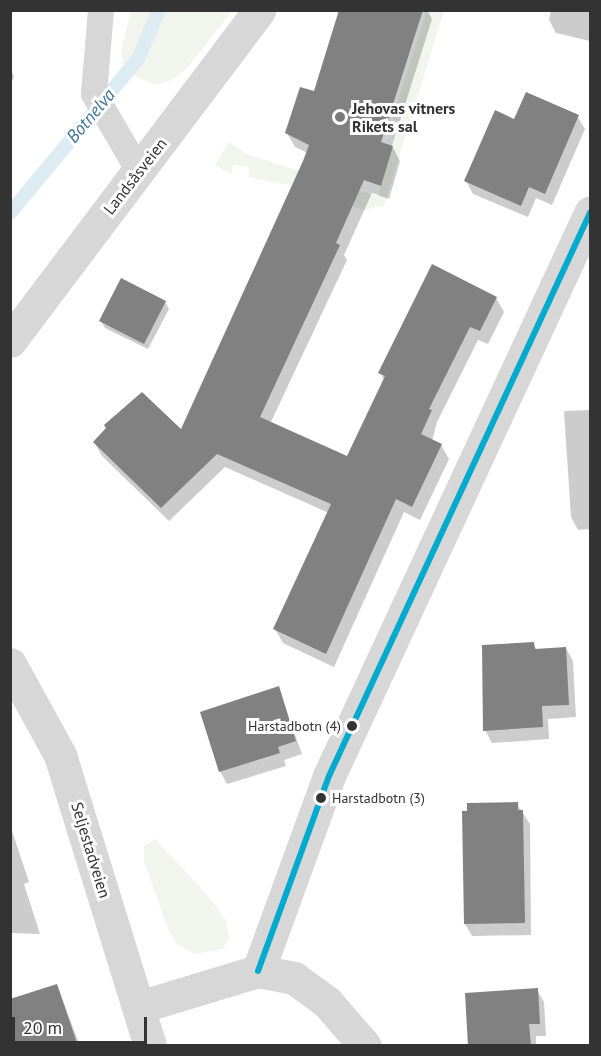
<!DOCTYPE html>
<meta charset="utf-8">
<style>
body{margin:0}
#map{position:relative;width:601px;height:1056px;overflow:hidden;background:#fff;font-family:"PT Sans",sans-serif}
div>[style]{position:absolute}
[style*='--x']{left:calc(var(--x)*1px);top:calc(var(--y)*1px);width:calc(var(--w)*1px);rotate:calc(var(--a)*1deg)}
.green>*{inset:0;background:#f1f5ed}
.shadow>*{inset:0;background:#0003}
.stream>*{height:14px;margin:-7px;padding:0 7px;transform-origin:7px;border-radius:7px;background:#ddebf3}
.building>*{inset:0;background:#818181}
.service>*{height:26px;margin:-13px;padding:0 13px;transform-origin:13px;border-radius:13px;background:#d7d7d7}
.minor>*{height:33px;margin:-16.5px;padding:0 16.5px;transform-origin:16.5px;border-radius:16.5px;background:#d7d7d7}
.tertiary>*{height:33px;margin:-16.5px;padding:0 16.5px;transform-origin:16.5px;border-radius:16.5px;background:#d7d7d7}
.bus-1>*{height:6px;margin:-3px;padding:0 3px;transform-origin:3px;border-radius:3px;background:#00a9ce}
.dots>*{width:16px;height:16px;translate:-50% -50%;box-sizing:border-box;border:3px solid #fff;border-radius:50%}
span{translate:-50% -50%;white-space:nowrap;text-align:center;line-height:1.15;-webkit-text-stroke:6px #fff;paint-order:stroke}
.bus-label{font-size:14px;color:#333}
.right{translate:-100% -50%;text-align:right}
.left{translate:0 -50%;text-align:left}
.poi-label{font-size:16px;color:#333;font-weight:700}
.street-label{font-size:16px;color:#333}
.water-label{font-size:18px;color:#3f7597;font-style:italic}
.frame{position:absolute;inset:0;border:12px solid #333;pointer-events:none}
.scale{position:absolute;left:12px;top:1017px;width:135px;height:27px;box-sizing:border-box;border:3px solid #333;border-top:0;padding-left:8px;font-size:18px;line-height:21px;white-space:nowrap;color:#333;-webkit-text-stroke:4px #fff;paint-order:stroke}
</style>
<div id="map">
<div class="green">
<div style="clip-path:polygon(131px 11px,131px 10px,232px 11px,188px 67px,172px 80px,155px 85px,123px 70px,121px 51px)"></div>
<div style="clip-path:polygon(427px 11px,444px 11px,384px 206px,363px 210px,304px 188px,248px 177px,250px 167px,234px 165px,231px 174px,215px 165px,229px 142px,247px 154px,378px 197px,400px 121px,392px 119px)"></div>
<div style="clip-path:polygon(155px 839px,210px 898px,226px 921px,229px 938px,223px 949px,196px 954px,177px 944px,169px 932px,144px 861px,144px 846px)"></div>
</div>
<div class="shadow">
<div style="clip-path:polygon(340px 10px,427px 10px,432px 19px,392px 146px,400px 161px,389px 199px,372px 193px,344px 255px,347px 260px,270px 424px,348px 458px,384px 380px,380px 372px,496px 298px,504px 312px,488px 344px,478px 340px,437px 422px,432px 441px,441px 445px,449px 459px,420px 520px,404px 512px,334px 667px,283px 643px,275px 629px,329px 513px,225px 467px,169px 521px,102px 456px,94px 442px,181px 431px,308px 153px,295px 147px,287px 133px,315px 93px)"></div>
<div style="clip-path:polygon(551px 10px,590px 10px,590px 41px,556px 33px,549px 20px)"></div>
<div style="clip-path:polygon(10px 70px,14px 76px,10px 88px)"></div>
<div style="clip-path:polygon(577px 116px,585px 129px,552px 205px,536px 198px,528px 217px,473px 194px,466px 181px,515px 120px)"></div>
<div style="clip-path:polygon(165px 302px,169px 309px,148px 349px,105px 328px,101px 321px)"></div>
<div style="clip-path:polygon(590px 410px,590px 529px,578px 530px,571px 517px,564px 411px)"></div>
<div style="clip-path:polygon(533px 644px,537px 650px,566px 648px,573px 661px,576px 717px,548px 719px,549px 739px,492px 743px,485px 730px)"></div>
<div style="clip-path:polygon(278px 688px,302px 754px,284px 760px,286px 766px,227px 784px,220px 771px)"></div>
<div style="clip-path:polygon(517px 804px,530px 824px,531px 935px,472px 936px,465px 924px,469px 812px)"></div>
<div style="clip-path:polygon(10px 825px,29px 882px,24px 884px,40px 934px,10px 933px)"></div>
<div style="clip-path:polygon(57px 985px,80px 1046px,15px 1046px)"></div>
<div style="clip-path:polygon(537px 990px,544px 1002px,546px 1036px,536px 1036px,536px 1046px,470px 1046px)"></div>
</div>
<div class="stream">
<div style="--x:10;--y:213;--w:200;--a:-50.3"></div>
<div style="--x:138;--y:59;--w:53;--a:-66.8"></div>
</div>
<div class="building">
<div style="clip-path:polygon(339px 10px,423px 10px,381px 142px,393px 146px,381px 186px,364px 180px,336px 243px,340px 245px,260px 417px,347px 456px,385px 376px,378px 373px,432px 264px,497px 297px,480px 331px,470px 327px,429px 409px,432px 410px,421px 434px,442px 444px,412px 507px,396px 499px,326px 654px,273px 629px,331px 504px,217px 454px,161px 508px,93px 442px,106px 428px,104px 425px,142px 392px,181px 429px,303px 161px,309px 145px,285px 133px,300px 87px,314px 91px)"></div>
<div style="clip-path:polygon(526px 92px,579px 115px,545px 194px,529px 187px,521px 206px,464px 181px,495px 110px,514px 119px)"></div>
<div style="clip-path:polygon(121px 278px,166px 301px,144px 344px,99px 321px)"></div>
<div style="clip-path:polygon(534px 642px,535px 649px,566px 647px,569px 705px,542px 706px,543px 727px,483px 731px,482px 645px)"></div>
<div style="clip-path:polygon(279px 686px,296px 741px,278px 747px,280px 753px,219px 772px,200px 712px)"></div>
<div style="clip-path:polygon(518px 802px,518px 810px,523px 810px,525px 923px,464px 924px,462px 811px,467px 811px,467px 803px)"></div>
<div style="clip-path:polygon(57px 984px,78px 1046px,10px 1046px,10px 999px)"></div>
<div style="clip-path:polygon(538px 988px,540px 1024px,529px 1024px,531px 1046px,468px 1046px,465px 993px)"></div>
</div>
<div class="service">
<div style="--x:101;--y:10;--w:84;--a:94.8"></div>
<div style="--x:94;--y:94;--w:89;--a:59.7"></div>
</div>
<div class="minor">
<div style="--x:258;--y:971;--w:208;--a:-70"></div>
<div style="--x:329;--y:776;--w:621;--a:-65.13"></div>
</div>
<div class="tertiary">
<div style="--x:10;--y:341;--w:414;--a:-53"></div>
<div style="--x:10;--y:664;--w:104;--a:61.2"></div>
<div style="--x:60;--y:755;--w:305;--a:72.8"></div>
<div style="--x:139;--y:1007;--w:124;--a:-16.8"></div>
<div style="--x:258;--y:971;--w:37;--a:11"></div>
<div style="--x:294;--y:978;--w:41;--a:36"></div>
<div style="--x:327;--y:1002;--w:58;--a:49.2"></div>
</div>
<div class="bus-1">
<div style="--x:258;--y:971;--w:208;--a:-70"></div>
<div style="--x:329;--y:776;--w:621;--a:-65.13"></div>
</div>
<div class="dots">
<div style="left:340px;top:117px;background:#7a7a7a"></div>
<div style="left:352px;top:726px;background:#333"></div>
<div style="left:321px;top:798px;background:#333"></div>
</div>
<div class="bus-label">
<span class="right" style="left:341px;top:726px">Harstadbotn (4)</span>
<span class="left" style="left:332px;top:798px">Harstadbotn (3)</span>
</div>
<div class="poi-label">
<span class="left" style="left:352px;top:117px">Jehovas vitners<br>Rikets sal</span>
</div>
<div class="street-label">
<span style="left:135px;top:176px;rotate:-52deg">Landsåsveien</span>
<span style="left:91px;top:850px;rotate:73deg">Seljestadveien</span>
</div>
<div class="water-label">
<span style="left:91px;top:116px;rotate:-50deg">Botnelva</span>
</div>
<div class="frame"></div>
<div class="scale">20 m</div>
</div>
